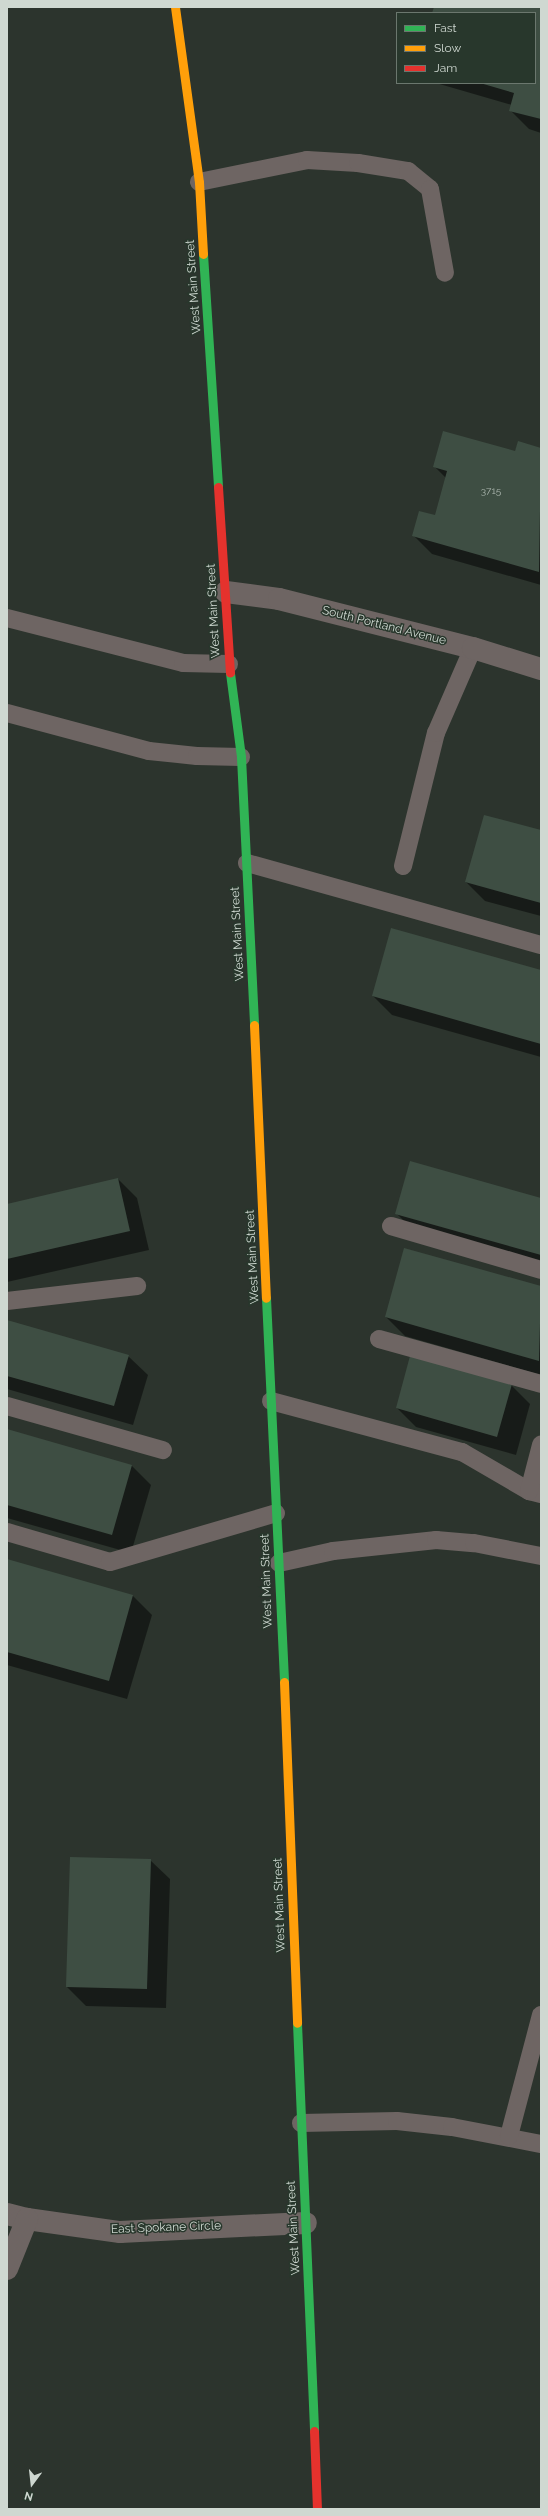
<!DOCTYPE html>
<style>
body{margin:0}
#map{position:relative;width:548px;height:2516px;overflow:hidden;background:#2c342d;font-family:Raleway,sans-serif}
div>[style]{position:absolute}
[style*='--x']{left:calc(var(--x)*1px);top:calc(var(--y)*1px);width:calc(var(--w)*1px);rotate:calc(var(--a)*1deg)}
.shadow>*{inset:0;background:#0007}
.building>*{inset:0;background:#3e4e43}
.lane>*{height:18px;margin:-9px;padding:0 9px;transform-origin:9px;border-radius:9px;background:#6e6563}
.street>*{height:22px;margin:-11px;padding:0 11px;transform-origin:11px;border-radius:11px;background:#6e6563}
.fast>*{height:9px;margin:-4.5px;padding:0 4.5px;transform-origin:4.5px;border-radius:4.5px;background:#30b455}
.slow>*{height:9px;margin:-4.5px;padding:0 4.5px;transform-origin:4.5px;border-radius:4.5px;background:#ff9f0a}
.jam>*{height:9px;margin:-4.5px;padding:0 4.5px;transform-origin:4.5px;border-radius:4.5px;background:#e5322d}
span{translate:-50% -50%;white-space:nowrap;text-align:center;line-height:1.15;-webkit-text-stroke:3px #28372c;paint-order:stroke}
.number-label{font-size:10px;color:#abb6ae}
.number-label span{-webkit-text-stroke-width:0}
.street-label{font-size:12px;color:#cfd8d1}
.frame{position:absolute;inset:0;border:8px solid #cfd8d1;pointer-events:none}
.legend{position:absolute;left:396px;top:12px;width:140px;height:72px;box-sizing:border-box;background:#28372c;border:1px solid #6b776e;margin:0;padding:5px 7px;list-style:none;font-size:12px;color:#cfd8d1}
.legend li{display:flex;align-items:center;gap:8px;height:20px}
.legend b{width:20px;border:1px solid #6b776e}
.north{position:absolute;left:12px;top:2464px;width:40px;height:40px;-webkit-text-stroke:3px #28372c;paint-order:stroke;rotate:195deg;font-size:11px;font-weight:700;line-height:16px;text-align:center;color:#cfd8d1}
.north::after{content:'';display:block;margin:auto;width:14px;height:18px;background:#cfd8d1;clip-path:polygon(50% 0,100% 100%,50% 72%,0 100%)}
</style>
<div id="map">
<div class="shadow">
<div style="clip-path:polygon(435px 7px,541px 7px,541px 133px,529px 129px,510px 110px,512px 105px,436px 83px,535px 83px,535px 13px,433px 13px)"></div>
<div style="clip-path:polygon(518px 443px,541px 449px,541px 585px,432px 554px,413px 535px,436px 517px,446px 478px,434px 466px,515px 452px)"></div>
<div style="clip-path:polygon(541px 831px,541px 916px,485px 901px,466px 882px)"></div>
<div style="clip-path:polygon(541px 971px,541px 1057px,392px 1015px,373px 996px)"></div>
<div style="clip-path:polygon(118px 1179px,137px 1198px,149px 1250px,7px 1282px,7px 1205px)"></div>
<div style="clip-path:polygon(541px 1199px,541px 1268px,416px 1233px,397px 1214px)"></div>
<div style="clip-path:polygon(405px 1249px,541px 1287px,541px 1375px,405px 1336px,386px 1317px)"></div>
<div style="clip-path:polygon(7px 1321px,128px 1356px,148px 1375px,133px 1425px,7px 1389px)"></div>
<div style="clip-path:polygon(511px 1385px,530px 1404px,516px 1455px,416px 1427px,397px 1408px)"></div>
<div style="clip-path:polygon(7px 1430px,132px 1466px,151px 1485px,131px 1553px,7px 1518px)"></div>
<div style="clip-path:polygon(7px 1560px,133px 1596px,152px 1615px,127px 1699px,7px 1665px)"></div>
<div style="clip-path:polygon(150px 1860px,170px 1879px,166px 2008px,86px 2006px,67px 1987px)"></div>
</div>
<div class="building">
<div style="clip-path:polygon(434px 7px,541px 7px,541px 119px,509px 111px,514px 93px,480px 83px,535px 83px,535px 13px,432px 13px)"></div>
<div style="clip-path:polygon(443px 431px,515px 451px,518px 441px,541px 448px,539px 572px,412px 536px,419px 511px,435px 515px,447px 471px,433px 467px)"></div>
<div style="clip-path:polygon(484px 815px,541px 830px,541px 903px,465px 882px)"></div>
<div style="clip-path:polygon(391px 928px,541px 970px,541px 1044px,372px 996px)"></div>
<div style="clip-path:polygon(410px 1161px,541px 1198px,541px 1255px,395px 1214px)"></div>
<div style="clip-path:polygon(118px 1178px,130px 1231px,7px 1259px,7px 1204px)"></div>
<div style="clip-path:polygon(404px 1248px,541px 1286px,539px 1361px,385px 1317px)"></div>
<div style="clip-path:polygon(7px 1320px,129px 1355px,114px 1406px,7px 1376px)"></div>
<div style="clip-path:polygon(410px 1356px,512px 1384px,497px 1437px,396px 1408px)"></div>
<div style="clip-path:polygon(7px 1429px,132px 1465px,112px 1535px,7px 1505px)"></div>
<div style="clip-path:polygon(7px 1559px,133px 1595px,109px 1681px,7px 1652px)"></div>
<div style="clip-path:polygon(70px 1857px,151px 1859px,147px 1989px,66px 1987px)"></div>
</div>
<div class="lane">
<div style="--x:199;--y:182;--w:110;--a:-11.5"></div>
<div style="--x:307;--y:160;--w:51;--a:3.4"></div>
<div style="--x:358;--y:163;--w:51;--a:9.1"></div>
<div style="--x:408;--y:171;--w:28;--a:39"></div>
<div style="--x:430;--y:189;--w:85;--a:79.9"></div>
<div style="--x:7;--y:618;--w:182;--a:14.3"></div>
<div style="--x:183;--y:663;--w:46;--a:1.2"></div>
<div style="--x:7;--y:713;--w:147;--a:15"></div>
<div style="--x:149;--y:751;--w:48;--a:5.9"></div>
<div style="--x:197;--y:756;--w:44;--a:1.3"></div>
<div style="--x:247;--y:863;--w:305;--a:15.6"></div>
<div style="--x:403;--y:866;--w:137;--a:-76.1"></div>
<div style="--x:436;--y:733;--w:93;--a:-66.5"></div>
<div style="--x:391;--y:1226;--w:156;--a:16.3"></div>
<div style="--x:7;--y:1301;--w:131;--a:-6.6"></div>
<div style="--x:379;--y:1339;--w:168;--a:15.5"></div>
<div style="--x:271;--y:1401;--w:198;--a:15"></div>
<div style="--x:462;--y:1452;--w:78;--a:30.2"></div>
<div style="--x:529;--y:1491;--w:12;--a:14"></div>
<div style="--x:7;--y:1406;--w:162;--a:15.8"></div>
<div style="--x:529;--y:1491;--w:48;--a:-75.4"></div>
<div style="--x:7;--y:1532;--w:107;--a:16.2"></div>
<div style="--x:110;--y:1562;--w:173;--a:-16.4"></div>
<div style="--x:279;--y:1563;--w:55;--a:-12.5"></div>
<div style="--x:333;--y:1551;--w:104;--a:-6.1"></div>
<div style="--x:436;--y:1540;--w:38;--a:5"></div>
<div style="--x:474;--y:1543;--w:68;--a:11"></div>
<div style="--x:301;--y:2123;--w:96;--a:-1.2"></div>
<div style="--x:397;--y:2121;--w:55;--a:6.2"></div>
<div style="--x:452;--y:2127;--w:91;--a:10.8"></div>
<div style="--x:509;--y:2136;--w:125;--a:-75.2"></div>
</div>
<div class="street">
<div style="--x:226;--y:592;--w:53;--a:7.5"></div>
<div style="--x:279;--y:599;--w:200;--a:14.2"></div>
<div style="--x:473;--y:648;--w:71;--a:17.2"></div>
<div style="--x:7;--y:2214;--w:21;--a:14"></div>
<div style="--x:27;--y:2219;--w:94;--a:8"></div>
<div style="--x:120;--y:2232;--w:186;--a:-2.8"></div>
<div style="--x:7;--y:2269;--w:54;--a:-68.2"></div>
</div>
<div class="fast">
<div style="--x:203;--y:254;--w:233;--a:86.3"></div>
<div style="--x:230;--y:673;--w:85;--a:82.5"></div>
<div style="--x:241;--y:757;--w:268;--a:87.2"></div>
<div style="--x:266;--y:1298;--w:384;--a:87.3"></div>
<div style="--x:297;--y:2023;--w:408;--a:87.6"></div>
</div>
<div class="slow">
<div style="--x:175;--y:7;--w:177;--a:82.2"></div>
<div style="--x:199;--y:182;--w:72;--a:86.8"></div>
<div style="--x:254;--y:1025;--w:273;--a:87.5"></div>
<div style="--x:284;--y:1682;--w:341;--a:87.8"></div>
</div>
<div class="jam">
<div style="--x:218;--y:487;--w:186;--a:86.3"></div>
<div style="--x:314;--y:2431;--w:78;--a:87.8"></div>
</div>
<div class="number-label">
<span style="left:491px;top:491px">3715</span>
</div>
<div class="street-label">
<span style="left:194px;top:287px;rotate:-94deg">West Main Street</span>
<span style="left:214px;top:611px;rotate:-93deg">West Main Street</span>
<span style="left:384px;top:626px;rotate:14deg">South Portland Avenue</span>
<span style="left:238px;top:934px;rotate:-93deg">West Main Street</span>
<span style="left:253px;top:1257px;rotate:-93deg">West Main Street</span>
<span style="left:267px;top:1581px;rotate:-92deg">West Main Street</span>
<span style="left:280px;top:1905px;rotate:-92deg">West Main Street</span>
<span style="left:166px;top:2228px;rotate:-2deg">East Spokane Circle</span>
<span style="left:294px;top:2228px;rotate:-93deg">West Main Street</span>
</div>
<div class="frame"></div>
<ul class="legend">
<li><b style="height:5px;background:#30b455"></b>Fast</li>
<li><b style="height:5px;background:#ff9f0a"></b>Slow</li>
<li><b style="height:5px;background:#e5322d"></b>Jam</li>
</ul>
<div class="north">N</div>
</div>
